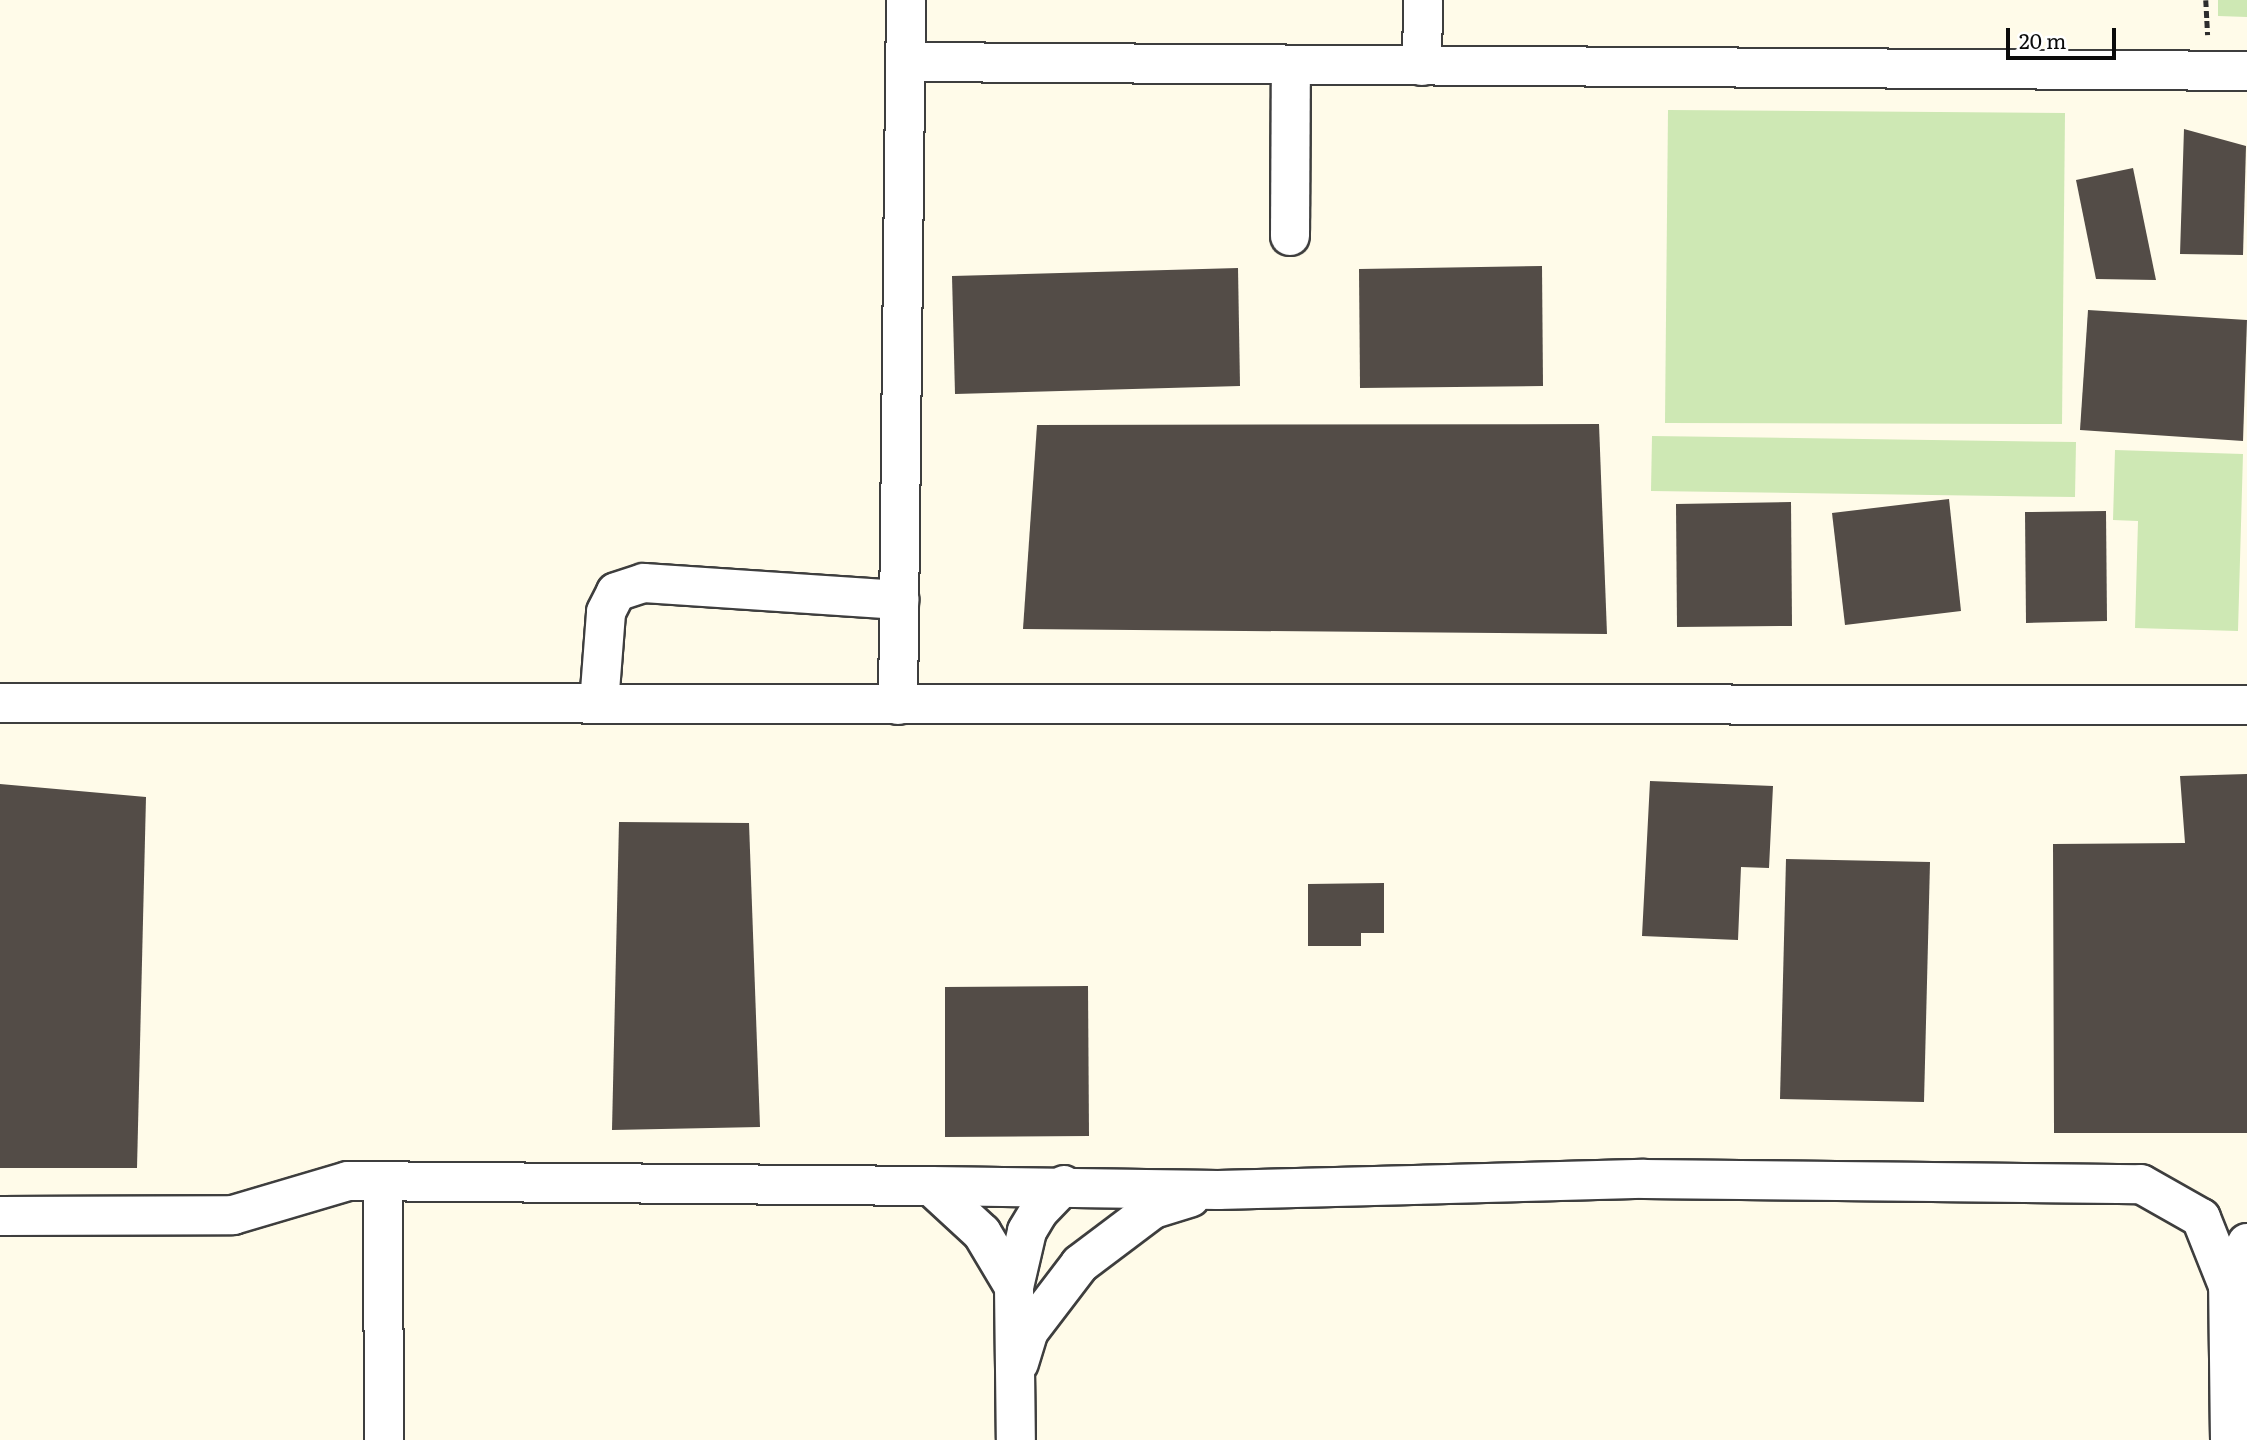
<!DOCTYPE html>
<style>
body{margin:0}
#map{position:relative;width:2247px;height:1440px;overflow:hidden;background:#fffbe9;font-family:Literata,serif}
div>[style]{position:absolute}
[style*='--x']{left:calc(var(--x)*1px);top:calc(var(--y)*1px);width:calc(var(--w)*1px);rotate:calc(var(--a)*1deg)}
.green>*{inset:0;background:#cee8b4}
.building>*{inset:0;background:#534c47}
.path>*{height:4.5px;margin-top:-2.25px;transform-origin:0;background:repeating-linear-gradient(90deg,#2d2d2d 0 7px,transparent 0 10.5px)}
.roads{filter:drop-shadow(2px 0 #3e3e3e) drop-shadow(-2px 0 #3e3e3e) drop-shadow(0 2px #3e3e3e) drop-shadow(0 -2px #3e3e3e)}
.minor>*{height:38px;margin:-19px;padding:0 19px;transform-origin:19px;border-radius:19px;background:#fff}
span{translate:-50% -50%;white-space:nowrap;text-align:center;line-height:1.15;-webkit-text-stroke:7px #fff;paint-order:stroke}
.scale{position:absolute;left:2006px;top:28px;width:110px;height:32px;box-sizing:border-box;border:4px solid #0b0b0b;border-top:0;padding-left:9px;font-size:21px;line-height:24px;white-space:nowrap;color:#0b0b0b;-webkit-text-stroke:5px #fff;paint-order:stroke}
</style>
<div id="map">
<div class="green">
<div style="clip-path:polygon(2218px 0,2247px 0,2247px 17px,2218px 16px)"></div>
<div style="clip-path:polygon(1668px 110px,2065px 113px,2062px 424px,1665px 423px)"></div>
<div style="clip-path:polygon(1652px 436px,2076px 442px,2075px 497px,1651px 491px)"></div>
<div style="clip-path:polygon(2115px 450px,2243px 454px,2238px 631px,2135px 628px,2138px 521px,2113px 520px)"></div>
</div>
<div class="building">
<div style="clip-path:polygon(2184px 129px,2246px 146px,2243px 255px,2180px 254px)"></div>
<div style="clip-path:polygon(2133px 168px,2156px 280px,2096px 279px,2076px 180px)"></div>
<div style="clip-path:polygon(1542px 266px,1543px 386px,1360px 388px,1359px 269px)"></div>
<div style="clip-path:polygon(1238px 268px,1240px 386px,955px 394px,952px 276px)"></div>
<div style="clip-path:polygon(2088px 310px,2247px 320px,2243px 441px,2080px 430px)"></div>
<div style="clip-path:polygon(1599px 424px,1607px 634px,1023px 629px,1037px 425px)"></div>
<div style="clip-path:polygon(1949px 499px,1961px 611px,1845px 625px,1832px 513px)"></div>
<div style="clip-path:polygon(1791px 502px,1792px 626px,1677px 627px,1676px 504px)"></div>
<div style="clip-path:polygon(2106px 511px,2107px 621px,2026px 623px,2025px 512px)"></div>
<div style="clip-path:polygon(2247px 774px,2247px 1133px,2054px 1133px,2053px 844px,2185px 843px,2180px 776px)"></div>
<div style="clip-path:polygon(1650px 781px,1773px 786px,1769px 868px,1741px 867px,1738px 940px,1642px 936px)"></div>
<div style="clip-path:polygon(0 784px,146px 797px,137px 1168px,0 1168px)"></div>
<div style="clip-path:polygon(619px 822px,749px 823px,760px 1127px,612px 1130px)"></div>
<div style="clip-path:polygon(1786px 859px,1930px 862px,1924px 1102px,1780px 1099px)"></div>
<div style="clip-path:polygon(1384px 883px,1384px 933px,1361px 933px,1361px 946px,1308px 946px,1308px 884px)"></div>
<div style="clip-path:polygon(1088px 986px,1089px 1136px,945px 1137px,945px 987px)"></div>
</div>
<div class="path">
<div style="--x:2206;--y:0;--w:35;--a:87"></div>
</div>
<div class="roads">
<div class="minor">
<div style="--x:906;--y:62;--w:1341;--a:0.38"></div>
<div style="--x:1422;--y:66;--w:66;--a:-89.1"></div>
<div style="--x:1290;--y:236;--w:171;--a:-89.7"></div>
<div style="--x:0;--y:703;--w:2247;--a:0.05"></div>
<div style="--x:599;--y:704;--w:92;--a:-85.6"></div>
<div style="--x:606;--y:612;--w:22;--a:-63"></div>
<div style="--x:616;--y:592;--w:29;--a:-18"></div>
<div style="--x:644;--y:583;--w:256;--a:3.8"></div>
<div style="--x:898;--y:705;--w:705;--a:-89.35"></div>
<div style="--x:383;--y:1183;--w:257;--a:89.8"></div>
<div style="--x:931;--y:1186;--w:287;--a:0.8"></div>
<div style="--x:1218;--y:1190;--w:426;--a:-1.5"></div>
<div style="--x:1644;--y:1179;--w:497;--a:0.6"></div>
<div style="--x:2141;--y:1184;--w:69;--a:29.5"></div>
<div style="--x:2201;--y:1218;--w:73;--a:68.3"></div>
<div style="--x:0;--y:1216;--w:233;--a:-0.2"></div>
<div style="--x:233;--y:1215;--w:120;--a:-16.5"></div>
<div style="--x:348;--y:1181;--w:583;--a:0.49"></div>
<div style="--x:931;--y:1186;--w:69;--a:42.7"></div>
<div style="--x:982;--y:1233;--w:63;--a:59.3"></div>
<div style="--x:1014;--y:1287;--w:153;--a:89.3"></div>
<div style="--x:1014;--y:1287;--w:57;--a:-76.9"></div>
<div style="--x:1027;--y:1231;--w:23;--a:-59"></div>
<div style="--x:1039;--y:1211;--w:36;--a:-46"></div>
<div style="--x:1019;--y:1363;--w:34;--a:-73"></div>
<div style="--x:1029;--y:1331;--w:84;--a:-52.7"></div>
<div style="--x:1080;--y:1264;--w:91;--a:-37"></div>
<div style="--x:1153;--y:1209;--w:39;--a:-17"></div>
<div style="--x:2230;--y:1440;--w:154;--a:-90.7"></div>
<div style="--x:2228;--y:1286;--w:47;--a:-66.2"></div>
</div>
</div>
<div class="scale">20 m</div>
</div>
